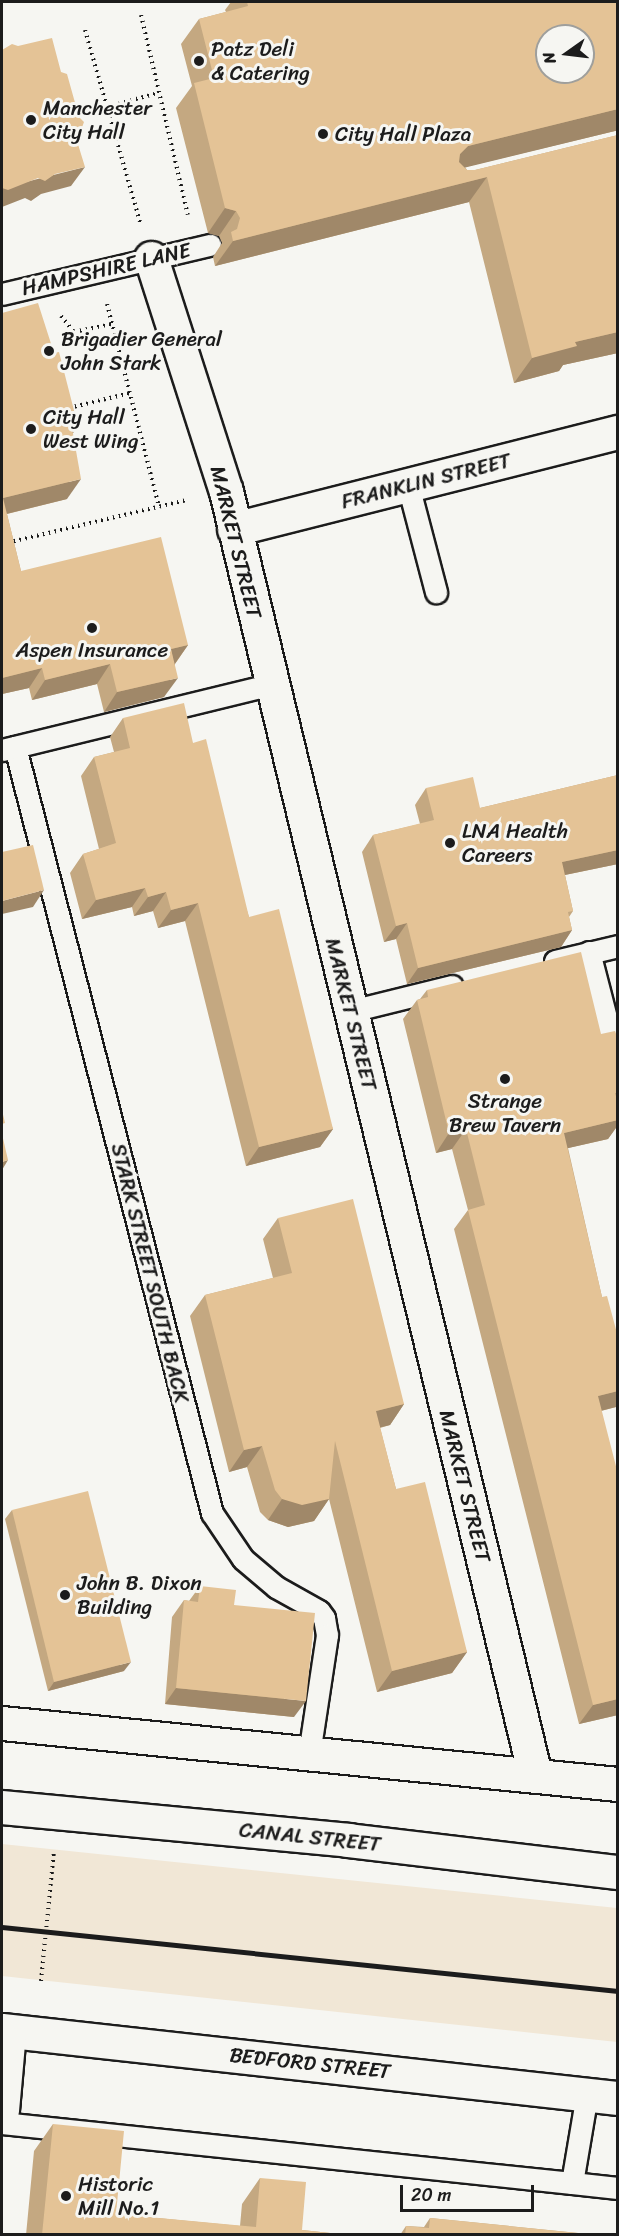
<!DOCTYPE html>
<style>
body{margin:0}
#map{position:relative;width:619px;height:2236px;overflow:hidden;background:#f6f6f2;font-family:Sriracha,sans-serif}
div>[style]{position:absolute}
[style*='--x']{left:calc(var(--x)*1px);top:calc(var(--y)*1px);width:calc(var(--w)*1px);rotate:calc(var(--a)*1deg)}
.built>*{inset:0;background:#f1e7d6}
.path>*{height:4px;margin-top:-2px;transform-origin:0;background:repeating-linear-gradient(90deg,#1c1c1c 0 1.5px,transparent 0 6px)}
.roads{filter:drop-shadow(2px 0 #1c1c1c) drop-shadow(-2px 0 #1c1c1c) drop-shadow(0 2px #1c1c1c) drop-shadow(0 -2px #1c1c1c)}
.lane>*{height:21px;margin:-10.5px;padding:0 10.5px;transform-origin:10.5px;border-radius:10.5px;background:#f6f6f2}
.street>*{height:33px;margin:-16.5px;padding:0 16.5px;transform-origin:16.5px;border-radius:16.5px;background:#f6f6f2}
.secondary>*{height:33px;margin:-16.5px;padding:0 16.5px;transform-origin:16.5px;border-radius:16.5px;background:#f6f6f2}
.rail>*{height:4.5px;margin:-2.25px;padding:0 2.25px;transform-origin:2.25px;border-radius:2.25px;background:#1c1c1c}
.wall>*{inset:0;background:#c4a881}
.shaded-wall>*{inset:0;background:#a08869}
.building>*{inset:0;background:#e4c396}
.dots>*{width:16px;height:16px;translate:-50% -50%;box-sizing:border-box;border:3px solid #f6f6f2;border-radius:50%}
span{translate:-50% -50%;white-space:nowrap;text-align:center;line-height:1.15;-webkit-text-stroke:6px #f6f6f2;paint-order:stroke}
.poi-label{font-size:21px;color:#1c1c1c}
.left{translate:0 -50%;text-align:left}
.street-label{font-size:21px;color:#1c1c1c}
.frame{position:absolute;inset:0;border:3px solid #1c1c1c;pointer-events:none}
.north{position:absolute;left:535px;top:24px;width:60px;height:60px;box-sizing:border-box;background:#f6f6f2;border:2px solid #9f9f9c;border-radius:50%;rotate:256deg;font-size:16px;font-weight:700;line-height:24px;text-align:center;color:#1c1c1c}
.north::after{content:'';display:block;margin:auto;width:21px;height:27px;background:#1c1c1c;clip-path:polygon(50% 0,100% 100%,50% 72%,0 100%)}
.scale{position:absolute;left:400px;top:2185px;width:134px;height:27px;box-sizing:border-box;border:3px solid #1c1c1c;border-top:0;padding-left:8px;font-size:18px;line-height:21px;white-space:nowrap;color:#1c1c1c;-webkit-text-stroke:4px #f6f6f2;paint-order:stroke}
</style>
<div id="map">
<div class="built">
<div style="clip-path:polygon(2px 1844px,617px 1908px,617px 2042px,2px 1976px)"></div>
</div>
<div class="path">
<div style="--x:141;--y:15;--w:205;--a:76.8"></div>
<div style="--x:85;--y:30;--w:200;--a:74"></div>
<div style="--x:107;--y:107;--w:53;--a:-15.4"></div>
<div style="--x:107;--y:304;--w:210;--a:75.6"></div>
<div style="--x:61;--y:316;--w:21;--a:51"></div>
<div style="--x:74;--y:332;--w:39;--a:-12"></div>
<div style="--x:69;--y:408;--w:63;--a:-13.8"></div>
<div style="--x:2;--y:544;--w:190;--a:-13.4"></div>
<div style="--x:41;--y:1981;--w:131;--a:-84.3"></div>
</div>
<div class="roads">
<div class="lane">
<div style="--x:2;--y:294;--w:214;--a:-13.3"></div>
<div style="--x:408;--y:485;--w:111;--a:75.3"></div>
<div style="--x:15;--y:747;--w:791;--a:75.58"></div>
<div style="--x:212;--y:1513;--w:55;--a:56"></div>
<div style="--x:243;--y:1559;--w:43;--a:40.3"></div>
<div style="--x:276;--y:1587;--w:49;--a:29.2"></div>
<div style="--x:319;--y:1611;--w:9;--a:54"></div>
<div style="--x:324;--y:1618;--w:17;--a:80"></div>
<div style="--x:327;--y:1635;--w:120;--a:98.6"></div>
<div style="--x:2;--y:750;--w:278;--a:-13.7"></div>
<div style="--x:589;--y:952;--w:116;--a:75.5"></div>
<div style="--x:555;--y:961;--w:65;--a:-13.4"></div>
<div style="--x:351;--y:1011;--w:104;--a:-13.9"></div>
<div style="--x:587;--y:2094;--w:90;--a:99.6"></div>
<div style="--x:572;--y:2183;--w:46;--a:6.2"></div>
<div style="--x:2;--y:2123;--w:573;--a:6.01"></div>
</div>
<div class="street">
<div style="--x:151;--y:258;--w:245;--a:72.2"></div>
<div style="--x:226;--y:491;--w:1321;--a:76.47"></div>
<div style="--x:234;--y:529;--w:396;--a:-14.2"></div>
<div style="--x:2;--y:2030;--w:620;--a:6.3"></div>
<div style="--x:2;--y:2110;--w:79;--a:-84.9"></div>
</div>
<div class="secondary">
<div style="--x:2;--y:1723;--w:619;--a:5.66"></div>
<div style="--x:2;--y:1807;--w:348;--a:5.4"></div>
<div style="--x:348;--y:1840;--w:272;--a:6.8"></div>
</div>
</div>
<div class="rail">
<div style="--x:2;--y:1927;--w:619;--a:5.93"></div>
</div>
<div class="wall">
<div style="clip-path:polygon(231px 2px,618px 2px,615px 131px,465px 167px,467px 170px,475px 170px,618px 135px,618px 353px,563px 365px,559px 371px,514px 383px,469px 202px,215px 266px,213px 257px,222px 243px,219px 236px,208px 233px,176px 108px,192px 86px,181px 44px,199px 19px,226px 12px,225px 10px)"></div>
<div style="clip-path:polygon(2px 313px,73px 433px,67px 499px,7px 514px,21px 571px,188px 645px,175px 664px,164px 697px,104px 712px,97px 684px,32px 700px,29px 688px,2px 694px)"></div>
<div style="clip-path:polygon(123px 718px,193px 743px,249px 917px,333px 1129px,320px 1147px,246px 1166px,185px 921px,158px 928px,153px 911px,134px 916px,132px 907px,82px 919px,70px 873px,83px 854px,99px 849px,81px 776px,94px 757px,114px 752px,110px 737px)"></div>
<div style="clip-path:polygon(618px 775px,618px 864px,565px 875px,573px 911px,569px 917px,572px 930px,561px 947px,407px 984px,396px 939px,384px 942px,362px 852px,373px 835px,420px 824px,415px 805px,426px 788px,480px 808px)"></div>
<div style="clip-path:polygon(427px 990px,618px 1039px,618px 1125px,608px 1139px,568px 1148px,602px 1297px,618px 1337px,618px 1406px,616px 1407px,601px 1411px,618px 1715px,579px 1724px,454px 1229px,468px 1210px,452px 1149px,436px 1153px,403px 1019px,417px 1000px,420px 999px)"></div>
<div style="clip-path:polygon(278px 1218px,404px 1404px,390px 1425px,380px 1428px,396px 1489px,467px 1652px,452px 1673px,377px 1692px,329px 1499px,314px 1521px,288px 1527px,268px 1520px,260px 1512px,247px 1467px,229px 1472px,190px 1316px,205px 1295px,273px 1278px,263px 1239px)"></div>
<div style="clip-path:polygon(12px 1510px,124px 1671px,48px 1691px,5px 1519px)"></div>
<div style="clip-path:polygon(200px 1586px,234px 1605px,294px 1717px,165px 1704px,172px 1617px,184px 1600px,189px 1601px)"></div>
<div style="clip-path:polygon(53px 2124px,116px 2214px,240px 2226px,242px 2204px,260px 2178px,302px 2230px,349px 2235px,26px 2235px,34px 2151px)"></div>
<div style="clip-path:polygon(430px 2218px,598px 2235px,400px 2235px,406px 2226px,424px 2227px)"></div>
</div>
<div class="shaded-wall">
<div style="clip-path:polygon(618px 109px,618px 131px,615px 131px,451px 171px,460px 154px,468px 146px)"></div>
<div style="clip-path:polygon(85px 167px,71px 186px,41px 194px,31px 201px,25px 198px,2px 207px,2px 188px)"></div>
<div style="clip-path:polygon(487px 177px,469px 202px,215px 266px,233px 241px)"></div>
<div style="clip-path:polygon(225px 208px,236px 211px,219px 236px,208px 233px)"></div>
<div style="clip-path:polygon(618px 332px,618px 353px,563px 365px,559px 371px,514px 383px,532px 358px,575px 342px)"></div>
<div style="clip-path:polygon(78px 426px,64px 446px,72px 428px)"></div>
<div style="clip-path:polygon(81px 479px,67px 499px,2px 515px,3px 498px)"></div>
<div style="clip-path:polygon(188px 645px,174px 665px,171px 649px)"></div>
<div style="clip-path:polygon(110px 664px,97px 684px,32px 700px,45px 680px)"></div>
<div style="clip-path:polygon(42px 668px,29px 688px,2px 694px,2px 678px)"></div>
<div style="clip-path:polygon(178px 678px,164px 697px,104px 712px,117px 692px)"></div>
<div style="clip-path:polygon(618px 850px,618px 864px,550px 878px,562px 862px)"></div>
<div style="clip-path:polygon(145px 888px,132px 907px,82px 919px,96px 900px)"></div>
<div style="clip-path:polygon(44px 890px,33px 907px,2px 914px,2px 901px)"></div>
<div style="clip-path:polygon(166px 892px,153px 911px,134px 916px,148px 897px)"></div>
<div style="clip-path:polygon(198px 903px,185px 921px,158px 928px,171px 910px)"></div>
<div style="clip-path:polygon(407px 923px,396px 939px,384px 942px,396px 926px)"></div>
<div style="clip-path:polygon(572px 930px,561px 947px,407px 984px,418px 968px)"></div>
<div style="clip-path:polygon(618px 1120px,618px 1125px,608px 1139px,551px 1152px,564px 1133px)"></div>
<div style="clip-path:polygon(333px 1129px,320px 1147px,246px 1166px,259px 1147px)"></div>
<div style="clip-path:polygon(466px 1129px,452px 1149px,436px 1153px,449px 1133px)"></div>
<div style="clip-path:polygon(8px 1160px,2px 1170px,2px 1162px)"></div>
<div style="clip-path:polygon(618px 1391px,618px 1406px,616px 1407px,584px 1415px,598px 1396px)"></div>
<div style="clip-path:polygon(404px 1404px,390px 1425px,361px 1432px,376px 1411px)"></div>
<div style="clip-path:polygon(262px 1446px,247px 1467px,229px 1472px,244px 1450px)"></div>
<div style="clip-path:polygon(282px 1499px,329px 1499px,314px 1521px,288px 1527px,268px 1520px)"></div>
<div style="clip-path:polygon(467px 1652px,452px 1673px,377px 1692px,392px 1671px)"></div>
<div style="clip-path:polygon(131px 1662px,124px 1671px,48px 1691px,54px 1682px)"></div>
<div style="clip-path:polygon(176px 1688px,306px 1701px,294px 1717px,165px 1704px)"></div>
<div style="clip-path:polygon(618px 1699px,618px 1715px,579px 1724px,593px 1705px)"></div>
</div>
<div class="building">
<div style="clip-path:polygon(evenodd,247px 2px,618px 2px,618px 109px,468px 146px,460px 154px,459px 162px,467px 170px,475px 170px,618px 135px,618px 332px,575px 342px,577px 346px,532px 358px,487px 177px,233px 241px,231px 232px,237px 229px,240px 218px,236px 211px,225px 208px,194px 83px,214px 78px,199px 19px,248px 6px,247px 2px,547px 36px,583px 36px,583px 72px,547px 72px,547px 36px)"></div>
<div style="clip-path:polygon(52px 38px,61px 72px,67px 74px,79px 117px,84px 122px,77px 141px,85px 167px,55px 174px,45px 181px,38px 178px,8px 190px,2px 188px,2px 50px,12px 44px,18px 46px)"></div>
<div style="clip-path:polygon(38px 303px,54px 353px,59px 352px,78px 426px,72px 428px,81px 479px,3px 498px,21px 571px,161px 537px,188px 645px,171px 649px,178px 678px,117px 692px,110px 664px,45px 680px,42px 668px,2px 678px,2px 313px)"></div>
<div style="clip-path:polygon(184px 703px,193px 743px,206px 739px,249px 917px,279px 909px,333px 1129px,259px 1147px,198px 903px,171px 910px,166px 892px,148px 897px,145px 888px,96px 900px,83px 854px,116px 843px,94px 757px,130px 748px,123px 718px)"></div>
<div style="clip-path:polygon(618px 775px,618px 850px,562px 862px,573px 911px,568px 912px,572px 930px,418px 968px,407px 923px,396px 926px,373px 835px,434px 820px,426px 788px,473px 777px,480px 808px)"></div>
<div style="clip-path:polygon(33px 845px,44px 890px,2px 901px,2px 852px)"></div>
<div style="clip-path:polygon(581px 952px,601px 1034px,615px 1031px,618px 1039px,618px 1093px,615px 1093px,618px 1103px,618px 1120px,564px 1133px,602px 1297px,607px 1296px,618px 1337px,618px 1391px,598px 1396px,618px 1474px,618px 1699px,593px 1705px,468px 1210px,485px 1205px,466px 1129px,449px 1133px,417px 1000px,428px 997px,427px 990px)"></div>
<div style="clip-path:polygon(2px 1110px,5px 1123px,2px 1124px)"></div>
<div style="clip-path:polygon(2px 1134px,8px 1160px,2px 1162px)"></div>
<div style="clip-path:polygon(353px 1199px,404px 1404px,376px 1411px,396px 1489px,425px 1482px,467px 1652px,392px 1671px,335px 1441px,329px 1499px,302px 1505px,282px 1499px,275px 1490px,262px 1446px,244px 1450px,205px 1295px,292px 1273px,278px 1218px)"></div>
<div style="clip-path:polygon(88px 1491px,131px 1662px,54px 1682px,12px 1510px)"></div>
<div style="clip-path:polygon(200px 1586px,236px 1590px,234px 1605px,315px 1613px,306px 1701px,176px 1688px,184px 1600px,198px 1602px)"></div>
<div style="clip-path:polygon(53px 2124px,124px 2131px,116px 2214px,256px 2227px,260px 2178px,306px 2182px,302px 2230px,349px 2235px,42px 2235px)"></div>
<div style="clip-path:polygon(430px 2218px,598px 2235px,405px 2235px,406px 2226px,429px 2228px)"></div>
</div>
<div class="dots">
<div style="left:199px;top:61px;background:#1c1c1c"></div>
<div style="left:31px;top:120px;background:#1c1c1c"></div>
<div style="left:323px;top:134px;background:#1c1c1c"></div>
<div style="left:49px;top:351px;background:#1c1c1c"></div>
<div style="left:31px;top:429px;background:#1c1c1c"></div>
<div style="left:92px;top:628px;background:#1c1c1c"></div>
<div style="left:450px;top:843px;background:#1c1c1c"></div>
<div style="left:505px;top:1079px;background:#1c1c1c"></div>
<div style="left:65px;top:1595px;background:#1c1c1c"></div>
<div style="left:66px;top:2196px;background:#1c1c1c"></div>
</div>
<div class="poi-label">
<span class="left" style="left:211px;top:61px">Patz Deli<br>&amp; Catering</span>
<span class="left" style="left:43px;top:120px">Manchester<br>City Hall</span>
<span class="left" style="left:335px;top:134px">City Hall Plaza</span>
<span class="left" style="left:61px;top:351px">Brigadier General<br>John Stark</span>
<span class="left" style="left:43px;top:429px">City Hall<br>West Wing</span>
<span style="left:92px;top:650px">Aspen Insurance</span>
<span class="left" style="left:462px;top:843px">LNA Health<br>Careers</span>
<span style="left:505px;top:1113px">Strange<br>Brew Tavern</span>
<span class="left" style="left:77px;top:1595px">John B. Dixon<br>Building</span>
<span class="left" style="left:78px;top:2196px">Historic<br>Mill No.1</span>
</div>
<div class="street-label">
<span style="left:106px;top:269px;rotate:-13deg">HAMPSHIRE LANE</span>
<span style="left:426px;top:481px;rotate:-14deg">FRANKLIN STREET</span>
<span style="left:236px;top:542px;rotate:76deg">MARKET STREET</span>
<span style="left:351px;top:1014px;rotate:76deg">MARKET STREET</span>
<span style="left:150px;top:1273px;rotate:76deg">STARK STREET SOUTH BACK</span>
<span style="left:465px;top:1486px;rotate:76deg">MARKET STREET</span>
<span style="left:310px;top:1837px;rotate:6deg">CANAL STREET</span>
<span style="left:310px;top:2063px;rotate:6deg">BEDFORD STREET</span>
</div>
<div class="frame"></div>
<div class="north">N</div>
<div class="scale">20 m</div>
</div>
